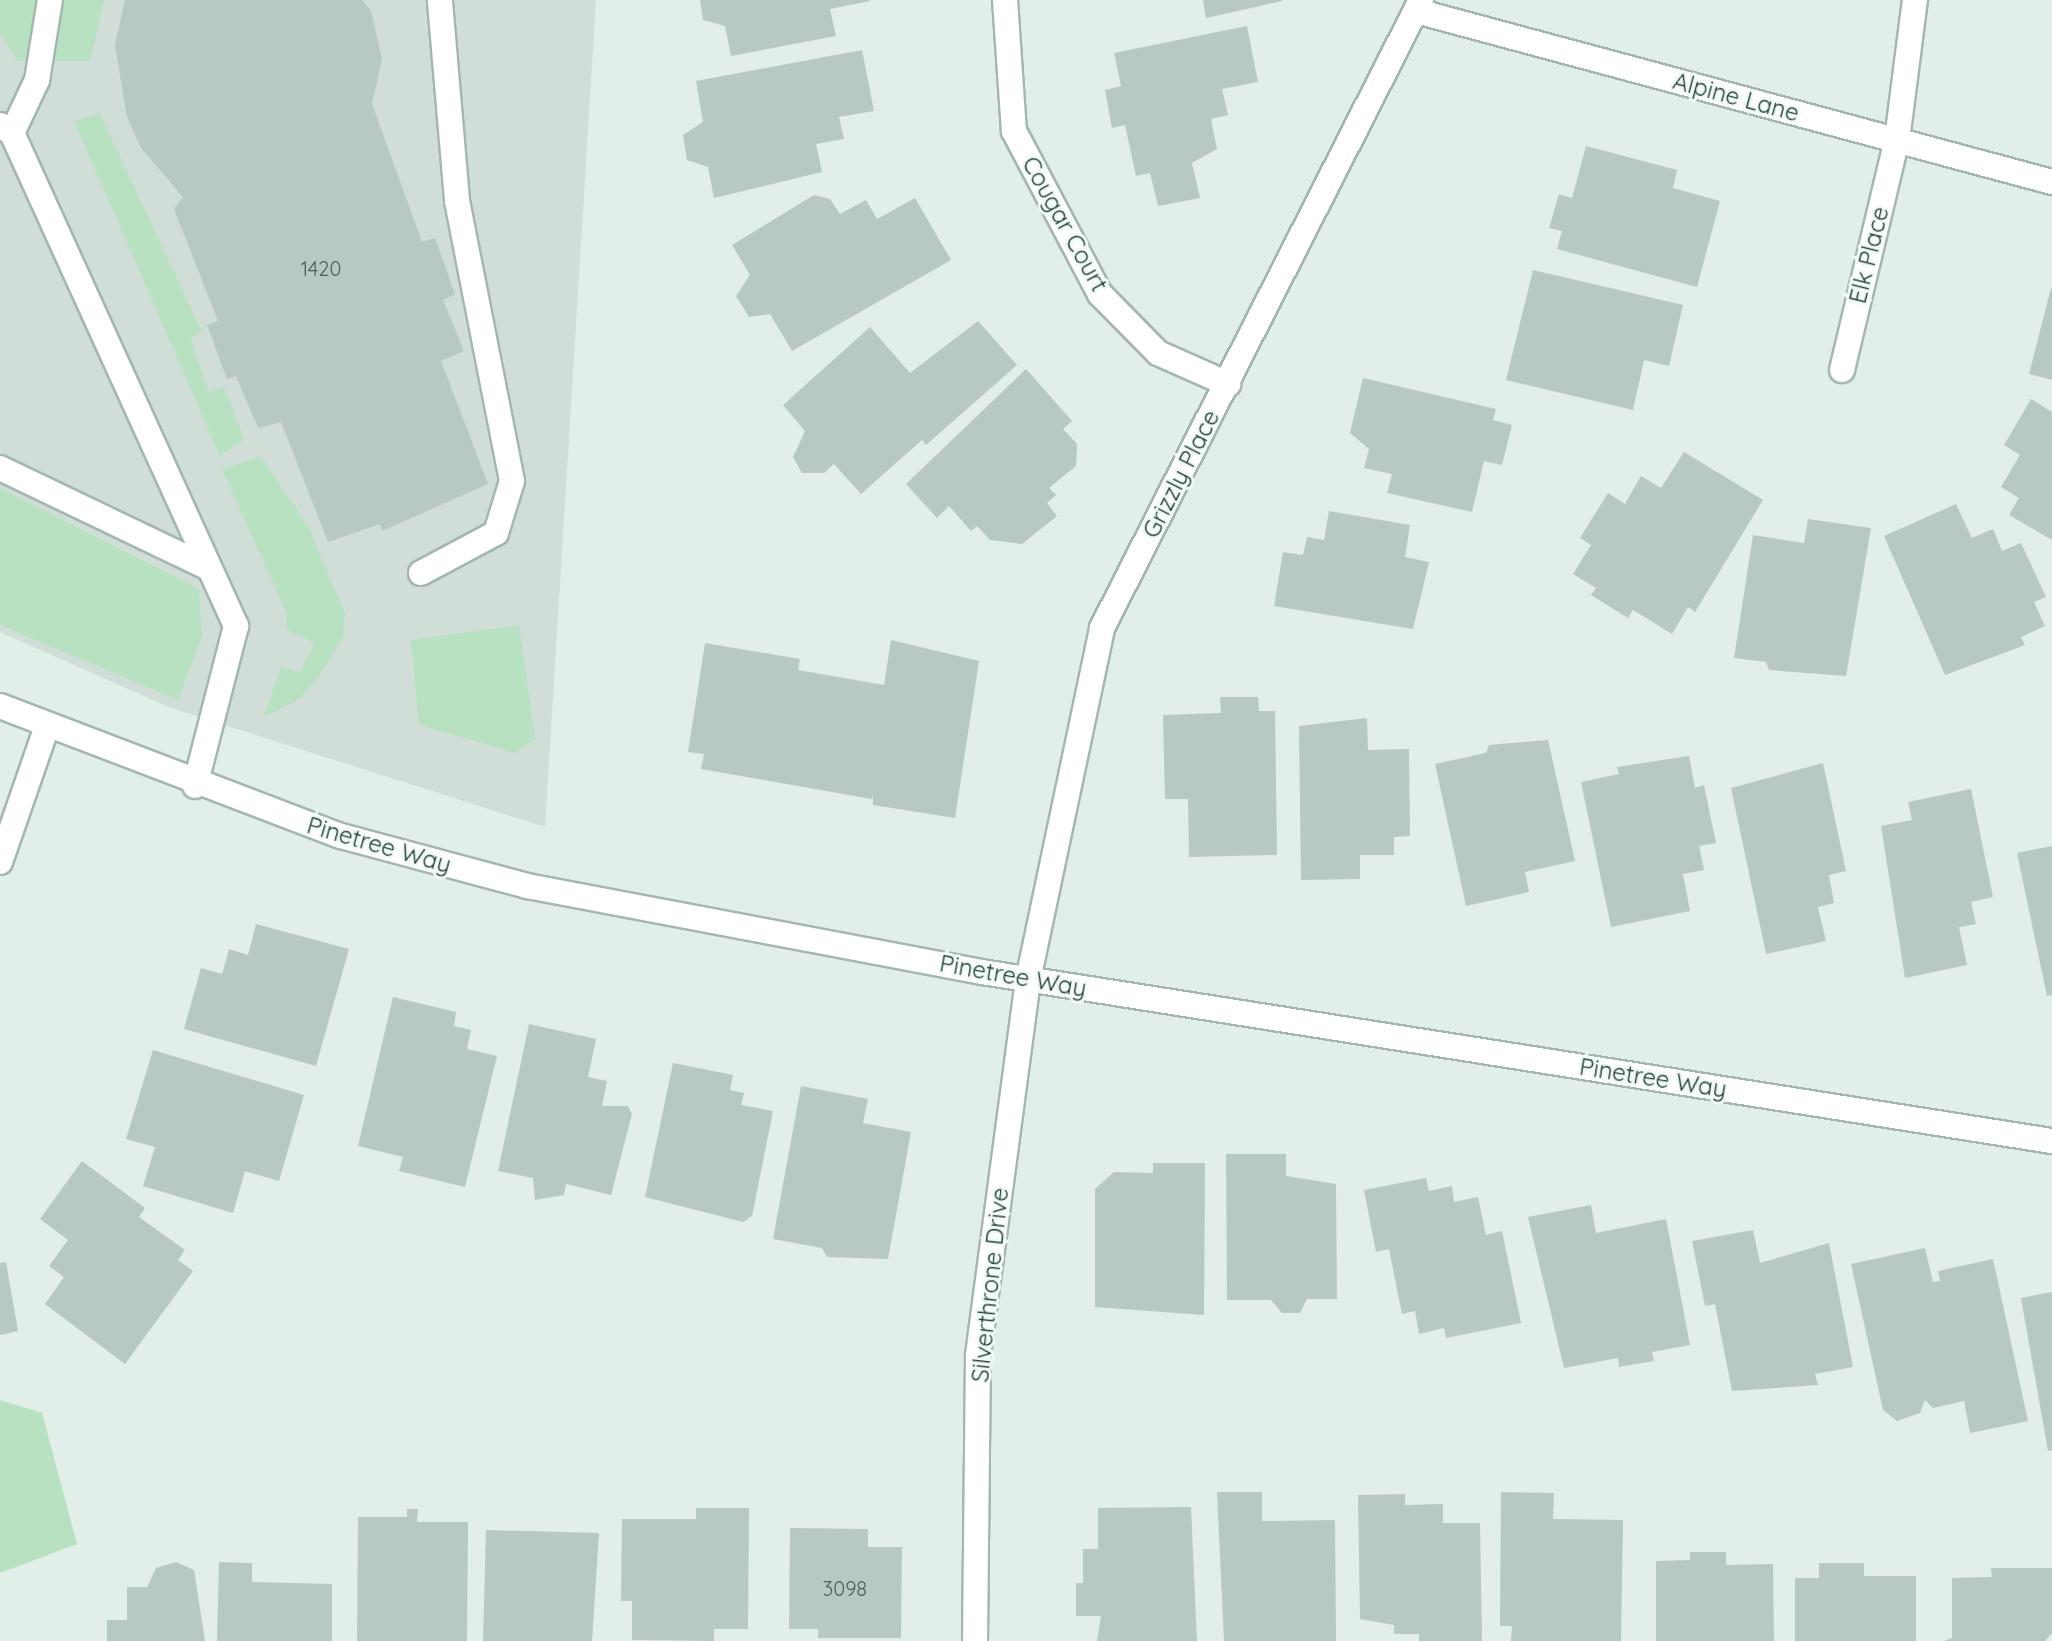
<!DOCTYPE html>
<style>
body{margin:0}
#map{position:relative;width:2052px;height:1641px;overflow:hidden;background:#e2eee8;font-family:Quicksand,sans-serif}
div>[style]{position:absolute}
[style*='--x']{left:calc(var(--x)*1px);top:calc(var(--y)*1px);width:calc(var(--w)*1px);rotate:calc(var(--a)*1deg)}
.built>*{inset:0;background:#d0ded7}
.green>*{inset:0;background:#b8e1c2}
.building>*{inset:0;background:#b7c9c1}
.roads{filter:drop-shadow(2px 0 #a4b7af) drop-shadow(-2px 0 #a4b7af) drop-shadow(0 2px #a4b7af) drop-shadow(0 -2px #a4b7af)}
.minor>*{height:24px;margin:-12px;padding:0 12px;transform-origin:12px;border-radius:12px;background:#fff}
span{translate:-50% -50%;white-space:nowrap;text-align:center;line-height:1.15;-webkit-text-stroke:6px #f3faf6;paint-order:stroke}
.number-label{font-size:20px;color:#46635a}
.number-label span{-webkit-text-stroke-width:0}
.street-label{font-size:24px;color:#204137}
</style>
<div id="map">
<div class="built">
<div style="clip-path:polygon(0 0,596px 0,545px 827px,171px 708px,0 632px)"></div>
</div>
<div class="green">
<div style="clip-path:polygon(0 0,104px 0,90px 61px,17px 61px,0 32px)"></div>
<div style="clip-path:polygon(100px 114px,202px 332px,190px 338px,209px 392px,224px 387px,244px 439px,220px 456px,74px 121px)"></div>
<div style="clip-path:polygon(261px 457px,308px 526px,345px 613px,343px 637px,319px 676px,299px 699px,264px 717px,281px 666px,299px 673px,315px 643px,287px 630px,286px 612px,222px 469px)"></div>
<div style="clip-path:polygon(0 488px,199px 589px,202px 636px,178px 700px,0 625px)"></div>
<div style="clip-path:polygon(519px 625px,535px 739px,516px 753px,419px 725px,411px 640px)"></div>
<div style="clip-path:polygon(0 1400px,42px 1413px,77px 1544px,0 1573px)"></div>
</div>
<div class="building">
<div style="clip-path:polygon(125px 0,362px 0,371px 11px,382px 59px,372px 104px,422px 242px,435px 238px,455px 294px,443px 300px,464px 351px,441px 361px,488px 484px,382px 531px,380px 524px,328px 542px,281px 422px,258px 428px,236px 376px,227px 379px,207px 325px,218px 321px,174px 209px,183px 197px,141px 148px,127px 117px,115px 45px)"></div>
<div style="clip-path:polygon(700px 0,870px 0,870px 1px,830px 9px,836px 36px,731px 56px,725px 26px,703px 20px)"></div>
<div style="clip-path:polygon(1203px 0,1282px 0,1282px 1px,1206px 18px)"></div>
<div style="clip-path:polygon(1247px 26px,1258px 82px,1222px 89px,1228px 115px,1211px 119px,1217px 149px,1192px 163px,1200px 198px,1158px 206px,1150px 173px,1136px 176px,1125px 125px,1112px 128px,1105px 90px,1121px 86px,1114px 53px)"></div>
<div style="clip-path:polygon(862px 50px,874px 111px,839px 117px,844px 139px,816px 144px,822px 172px,714px 198px,708px 167px,687px 160px,683px 135px,703px 122px,696px 81px)"></div>
<div style="clip-path:polygon(1586px 146px,1677px 170px,1673px 188px,1720px 201px,1697px 287px,1557px 249px,1562px 231px,1549px 228px,1559px 194px,1572px 198px)"></div>
<div style="clip-path:polygon(814px 195px,830px 199px,840px 214px,866px 200px,877px 219px,915px 198px,951px 260px,792px 351px,770px 314px,749px 317px,736px 296px,750px 275px,732px 245px)"></div>
<div style="clip-path:polygon(1533px 270px,1683px 305px,1669px 366px,1644px 360px,1633px 410px,1506px 380px)"></div>
<div style="clip-path:polygon(2051px 288px,2052px 289px,2052px 380px,2029px 374px)"></div>
<div style="clip-path:polygon(978px 321px,1017px 365px,926px 445px,922px 440px,861px 494px,834px 464px,824px 473px,802px 473px,793px 457px,805px 431px,783px 405px,870px 327px,910px 373px)"></div>
<div style="clip-path:polygon(1026px 369px,1072px 421px,1063px 429px,1077px 444px,1076px 466px,1049px 488px,1056px 495px,1047px 503px,1057px 516px,1022px 544px,990px 540px,977px 526px,971px 531px,949px 506px,937px 518px,906px 484px)"></div>
<div style="clip-path:polygon(1363px 378px,1496px 409px,1493px 420px,1512px 425px,1502px 465px,1484px 461px,1472px 512px,1387px 493px,1392px 474px,1364px 468px,1369px 449px,1350px 433px)"></div>
<div style="clip-path:polygon(2031px 399px,2052px 412px,2052px 540px,2009px 515px,2019px 498px,2001px 487px,2020px 455px,2004px 445px)"></div>
<div style="clip-path:polygon(1684px 452px,1763px 500px,1695px 612px,1688px 607px,1672px 634px,1633px 610px,1628px 618px,1591px 595px,1596px 588px,1573px 574px,1591px 545px,1580px 538px,1608px 493px,1625px 504px,1641px 476px,1661px 488px)"></div>
<div style="clip-path:polygon(1956px 504px,1972px 538px,1993px 529px,2002px 551px,2021px 543px,2046px 597px,2034px 602px,2045px 626px,2021px 637px,2025px 645px,1945px 675px,1884px 536px)"></div>
<div style="clip-path:polygon(1329px 511px,1410px 525px,1405px 557px,1429px 562px,1413px 629px,1274px 606px,1283px 552px,1303px 555px,1307px 537px,1324px 540px)"></div>
<div style="clip-path:polygon(1808px 519px,1871px 528px,1846px 676px,1769px 670px,1766px 662px,1734px 658px,1753px 535px,1804px 543px)"></div>
<div style="clip-path:polygon(891px 640px,979px 661px,955px 818px,873px 805px,873px 793px,872px 799px,701px 769px,704px 754px,688px 752px,705px 643px,800px 659px,798px 670px,884px 685px)"></div>
<div style="clip-path:polygon(1220px 697px,1258px 697px,1259px 711px,1275px 711px,1277px 855px,1189px 857px,1188px 799px,1165px 799px,1163px 715px,1221px 713px)"></div>
<div style="clip-path:polygon(1367px 718px,1368px 750px,1409px 749px,1410px 836px,1394px 837px,1394px 855px,1360px 855px,1360px 879px,1301px 880px,1299px 726px)"></div>
<div style="clip-path:polygon(1548px 740px,1575px 861px,1525px 872px,1529px 892px,1466px 906px,1435px 764px,1486px 753px,1489px 745px)"></div>
<div style="clip-path:polygon(1689px 756px,1695px 788px,1704px 785px,1716px 843px,1699px 846px,1704px 870px,1683px 874px,1690px 911px,1611px 927px,1581px 782px,1619px 774px,1617px 767px)"></div>
<div style="clip-path:polygon(1823px 763px,1846px 871px,1829px 875px,1834px 903px,1818px 907px,1826px 941px,1766px 954px,1731px 788px)"></div>
<div style="clip-path:polygon(1971px 789px,1993px 897px,1971px 902px,1976px 924px,1959px 927px,1967px 965px,1905px 978px,1881px 826px,1912px 820px,1908px 802px)"></div>
<div style="clip-path:polygon(2052px 846px,2052px 995px,2047px 996px,2017px 853px)"></div>
<div style="clip-path:polygon(256px 924px,349px 949px,316px 1066px,184px 1029px,201px 968px,222px 974px,229px 949px,248px 955px)"></div>
<div style="clip-path:polygon(393px 997px,456px 1012px,454px 1026px,471px 1030px,467px 1049px,497px 1056px,465px 1187px,399px 1171px,403px 1157px,358px 1146px)"></div>
<div style="clip-path:polygon(529px 1024px,596px 1039px,588px 1077px,607px 1081px,602px 1106px,628px 1106px,632px 1114px,611px 1195px,566px 1184px,564px 1195px,535px 1200px,533px 1178px,498px 1171px)"></div>
<div style="clip-path:polygon(153px 1050px,304px 1095px,279px 1181px,245px 1171px,233px 1213px,143px 1186px,155px 1147px,126px 1139px)"></div>
<div style="clip-path:polygon(673px 1063px,733px 1075px,730px 1090px,744px 1093px,741px 1105px,773px 1111px,752px 1216px,743px 1222px,645px 1197px)"></div>
<div style="clip-path:polygon(801px 1086px,868px 1099px,863px 1123px,911px 1132px,888px 1259px,827px 1257px,822px 1248px,773px 1239px)"></div>
<div style="clip-path:polygon(1226px 1154px,1286px 1154px,1286px 1176px,1336px 1184px,1337px 1299px,1307px 1299px,1300px 1313px,1282px 1313px,1271px 1300px,1227px 1300px)"></div>
<div style="clip-path:polygon(82px 1161px,145px 1208px,139px 1217px,185px 1250px,178px 1260px,193px 1271px,125px 1364px,45px 1304px,64px 1277px,49px 1266px,68px 1240px,40px 1219px)"></div>
<div style="clip-path:polygon(1153px 1163px,1205px 1163px,1204px 1315px,1095px 1307px,1095px 1189px,1114px 1172px,1153px 1173px)"></div>
<div style="clip-path:polygon(1426px 1178px,1429px 1191px,1452px 1186px,1454px 1202px,1478px 1197px,1486px 1235px,1502px 1231px,1521px 1323px,1446px 1338px,1444px 1328px,1419px 1334px,1415px 1311px,1402px 1314px,1389px 1249px,1376px 1252px,1364px 1190px)"></div>
<div style="clip-path:polygon(1591px 1205px,1596px 1233px,1666px 1219px,1690px 1345px,1652px 1352px,1654px 1361px,1619px 1367px,1618px 1358px,1564px 1368px,1528px 1217px)"></div>
<div style="clip-path:polygon(1753px 1230px,1760px 1263px,1829px 1243px,1853px 1367px,1815px 1374px,1818px 1385px,1732px 1391px,1715px 1304px,1705px 1306px,1692px 1241px)"></div>
<div style="clip-path:polygon(1925px 1248px,1933px 1282px,1940px 1281px,1938px 1271px,1993px 1259px,2028px 1421px,1970px 1433px,1964px 1401px,1933px 1408px,1925px 1400px,1920px 1413px,1897px 1421px,1883px 1410px,1851px 1264px)"></div>
<div style="clip-path:polygon(6px 1262px,18px 1331px,0 1335px,0 1263px)"></div>
<div style="clip-path:polygon(2052px 1292px,2052px 1450px,2048px 1451px,2021px 1298px)"></div>
<div style="clip-path:polygon(1217px 1492px,1262px 1492px,1262px 1521px,1335px 1520px,1336px 1641px,1224px 1641px)"></div>
<div style="clip-path:polygon(1501px 1492px,1554px 1493px,1553px 1519px,1623px 1520px,1621px 1641px,1511px 1641px,1512px 1626px,1500px 1626px)"></div>
<div style="clip-path:polygon(1405px 1494px,1405px 1505px,1443px 1504px,1443px 1523px,1480px 1523px,1482px 1641px,1419px 1641px,1419px 1634px,1394px 1634px,1394px 1625px,1360px 1619px,1358px 1495px)"></div>
<div style="clip-path:polygon(1191px 1507px,1197px 1641px,1097px 1641px,1101px 1616px,1076px 1616px,1076px 1583px,1083px 1583px,1083px 1549px,1098px 1549px,1098px 1508px)"></div>
<div style="clip-path:polygon(696px 1508px,749px 1508px,748px 1629px,714px 1629px,714px 1641px,632px 1640px,632px 1601px,621px 1601px,622px 1519px,696px 1519px)"></div>
<div style="clip-path:polygon(407px 1509px,418px 1509px,417px 1522px,468px 1522px,467px 1641px,357px 1641px,358px 1517px,407px 1517px)"></div>
<div style="clip-path:polygon(790px 1528px,868px 1529px,868px 1547px,902px 1547px,901px 1638px,818px 1638px,818px 1629px,789px 1629px)"></div>
<div style="clip-path:polygon(486px 1530px,599px 1533px,592px 1641px,483px 1641px)"></div>
<div style="clip-path:polygon(1690px 1552px,1726px 1552px,1726px 1565px,1773px 1564px,1774px 1641px,1656px 1641px,1656px 1561px,1690px 1560px)"></div>
<div style="clip-path:polygon(176px 1562px,194px 1570px,205px 1641px,107px 1641px,107px 1620px,127px 1620px,127px 1587px,147px 1587px,156px 1568px)"></div>
<div style="clip-path:polygon(219px 1562px,252px 1563px,252px 1582px,332px 1584px,332px 1641px,217px 1641px)"></div>
<div style="clip-path:polygon(1819px 1563px,1864px 1563px,1864px 1576px,1916px 1576px,1916px 1641px,1795px 1641px,1795px 1578px,1819px 1578px)"></div>
<div style="clip-path:polygon(1991px 1568px,2052px 1568px,2052px 1633px,2045px 1641px,1944px 1641px,1952px 1638px,1952px 1578px,1992px 1577px)"></div>
</div>
<div class="roads">
<div class="minor">
<div style="--x:1005;--y:0;--w:131;--a:86.1"></div>
<div style="--x:1014;--y:131;--w:184;--a:62.2"></div>
<div style="--x:1100;--y:294;--w:83;--a:45.5"></div>
<div style="--x:1158;--y:353;--w:77;--a:23.9"></div>
<div style="--x:1420;--y:12;--w:654;--a:15.06"></div>
<div style="--x:0;--y:125;--w:14;--a:34"></div>
<div style="--x:12;--y:133;--w:542;--a:65.56"></div>
<div style="--x:236;--y:626;--w:165;--a:104.4"></div>
<div style="--x:12;--y:133;--w:59;--a:-64.7"></div>
<div style="--x:37;--y:80;--w:81;--a:-80.8"></div>
<div style="--x:1842;--y:370;--w:236;--a:-76.6"></div>
<div style="--x:1897;--y:140;--w:141;--a:-82.7"></div>
<div style="--x:0;--y:468;--w:232;--a:25.6"></div>
<div style="--x:421;--y:573;--w:85;--a:-28.1"></div>
<div style="--x:496;--y:533;--w:54;--a:-72.9"></div>
<div style="--x:512;--y:481;--w:286;--a:-101.1"></div>
<div style="--x:457;--y:200;--w:201;--a:-94.9"></div>
<div style="--x:0;--y:706;--w:365;--a:20.9"></div>
<div style="--x:341;--y:836;--w:193;--a:15"></div>
<div style="--x:527;--y:886;--w:463;--a:10.7"></div>
<div style="--x:982;--y:972;--w:1083;--a:8.98"></div>
<div style="--x:0;--y:862;--w:141;--a:-70.9"></div>
<div style="--x:975;--y:1641;--w:286;--a:-89.4"></div>
<div style="--x:978;--y:1355;--w:378;--a:-82.4"></div>
<div style="--x:1028;--y:980;--w:360;--a:-78.1"></div>
<div style="--x:1102;--y:628;--w:704;--a:-63.07"></div>
</div>
</div>
<div class="number-label">
<span style="left:321px;top:268px">1420</span>
<span style="left:845px;top:1588px">3098</span>
</div>
<div class="street-label">
<span style="left:1736px;top:97px;rotate:15deg">Alpine Lane</span>
<span style="left:1065px;top:224px;rotate:61deg">Cougar Court</span>
<span style="left:1869px;top:255px;rotate:-76deg">Elk Place</span>
<span style="left:1181px;top:474px;rotate:-63deg">Grizzly Place</span>
<span style="left:379px;top:845px;rotate:16deg">Pinetree Way</span>
<span style="left:1013px;top:976px;rotate:10deg">Pinetree Way</span>
<span style="left:1653px;top:1078px;rotate:9deg">Pinetree Way</span>
<span style="left:990px;top:1285px;rotate:-84deg">Silverthrone Drive</span>
</div>
</div>
